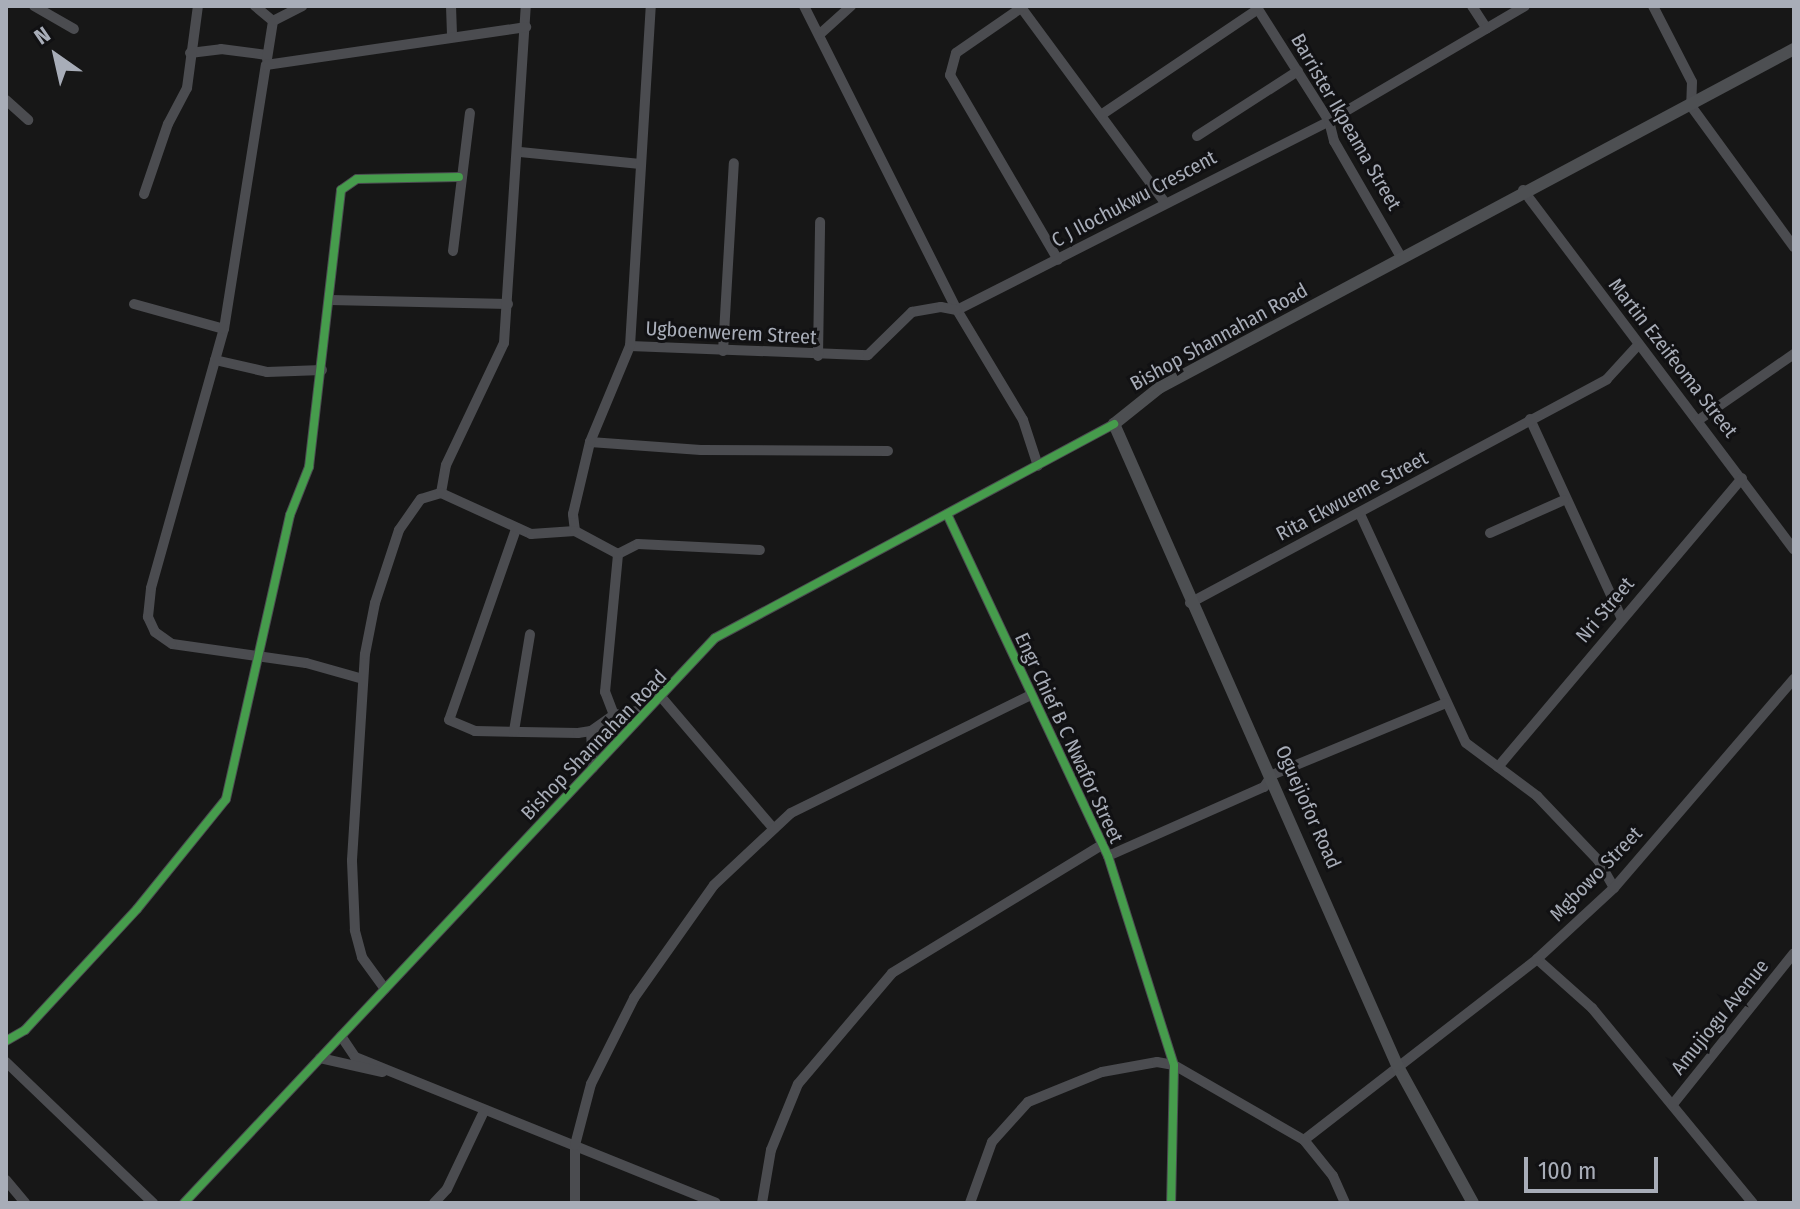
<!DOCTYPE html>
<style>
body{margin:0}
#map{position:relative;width:1800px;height:1209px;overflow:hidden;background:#171717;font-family:"Fira Sans Condensed",sans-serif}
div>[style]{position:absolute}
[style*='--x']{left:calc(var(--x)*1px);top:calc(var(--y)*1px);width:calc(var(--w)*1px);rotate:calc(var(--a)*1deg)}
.minor>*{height:10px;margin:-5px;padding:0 5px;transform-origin:5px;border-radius:5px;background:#4b4c50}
.major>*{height:12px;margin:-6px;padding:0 6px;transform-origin:6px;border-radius:6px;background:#4d4f52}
.cycleway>*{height:8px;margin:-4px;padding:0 4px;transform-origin:4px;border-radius:4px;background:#469c4c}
span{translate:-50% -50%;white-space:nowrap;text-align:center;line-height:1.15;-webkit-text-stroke:6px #111113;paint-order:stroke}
.street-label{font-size:20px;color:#a8adb8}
.frame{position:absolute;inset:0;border:8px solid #a8adb8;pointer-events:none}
.north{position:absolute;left:16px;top:16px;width:80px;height:80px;-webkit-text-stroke:6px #111113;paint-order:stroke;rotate:326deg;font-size:22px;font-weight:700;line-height:32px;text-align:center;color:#a8adb8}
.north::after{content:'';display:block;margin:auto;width:28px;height:36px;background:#a8adb8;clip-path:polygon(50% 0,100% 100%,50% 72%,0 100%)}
.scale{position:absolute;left:1524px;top:1157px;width:134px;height:36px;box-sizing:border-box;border:4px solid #a8adb8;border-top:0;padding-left:10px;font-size:24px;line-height:28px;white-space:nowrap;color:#a8adb8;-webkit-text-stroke:6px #111113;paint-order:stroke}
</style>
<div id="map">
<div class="minor">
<div style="--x:34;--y:6;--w:46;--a:29.9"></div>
<div style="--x:255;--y:6;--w:23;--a:40"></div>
<div style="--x:451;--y:6;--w:30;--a:88"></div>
<div style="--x:804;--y:6;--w:340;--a:63.3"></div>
<div style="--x:957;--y:310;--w:128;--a:59"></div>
<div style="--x:1023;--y:420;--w:48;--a:71.9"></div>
<div style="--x:1020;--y:6;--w:242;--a:53.6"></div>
<div style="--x:1256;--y:6;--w:136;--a:57.6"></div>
<div style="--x:1329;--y:121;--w:21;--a:76"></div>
<div style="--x:1334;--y:141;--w:134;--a:60"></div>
<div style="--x:1472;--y:6;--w:27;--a:57"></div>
<div style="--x:1653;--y:6;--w:85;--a:62.8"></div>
<div style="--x:1692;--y:82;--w:24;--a:92"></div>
<div style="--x:1691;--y:106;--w:175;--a:53.9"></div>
<div style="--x:1021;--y:8;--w:79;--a:145.3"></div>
<div style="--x:956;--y:53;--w:23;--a:105"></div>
<div style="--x:950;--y:75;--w:214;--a:59.7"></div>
<div style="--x:820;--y:34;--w:42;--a:-42.1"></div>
<div style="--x:190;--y:53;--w:31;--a:-7"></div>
<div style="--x:221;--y:49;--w:46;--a:7.4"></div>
<div style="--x:267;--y:59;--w:38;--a:-81"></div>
<div style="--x:273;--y:21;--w:33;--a:-27"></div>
<div style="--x:6;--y:100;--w:30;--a:42"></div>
<div style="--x:1101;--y:115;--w:189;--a:-34"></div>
<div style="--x:1197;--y:136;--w:120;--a:-32.8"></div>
<div style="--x:520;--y:152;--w:121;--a:5.7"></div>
<div style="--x:1523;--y:190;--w:450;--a:53"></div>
<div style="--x:144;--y:194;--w:74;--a:-71.1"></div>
<div style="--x:168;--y:124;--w:41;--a:-62.2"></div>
<div style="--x:187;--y:88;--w:83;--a:-82.4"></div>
<div style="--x:453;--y:251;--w:139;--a:-83"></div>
<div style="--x:330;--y:300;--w:178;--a:1.3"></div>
<div style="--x:134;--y:304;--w:93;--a:15.5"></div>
<div style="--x:957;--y:310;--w:417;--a:-26.9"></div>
<div style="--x:1329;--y:121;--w:227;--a:-30.4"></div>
<div style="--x:630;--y:346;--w:238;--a:2.2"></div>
<div style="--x:868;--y:355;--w:62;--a:-44.3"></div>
<div style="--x:912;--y:312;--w:29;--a:-10"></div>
<div style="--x:941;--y:307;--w:16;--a:11"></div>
<div style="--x:723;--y:351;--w:188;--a:-86.7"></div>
<div style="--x:818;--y:356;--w:134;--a:-89.1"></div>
<div style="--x:215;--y:360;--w:53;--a:13"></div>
<div style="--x:267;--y:372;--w:55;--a:-2.1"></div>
<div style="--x:1530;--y:419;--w:220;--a:65.3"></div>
<div style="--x:1700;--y:419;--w:114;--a:-34.7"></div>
<div style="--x:590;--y:442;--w:111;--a:4.1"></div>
<div style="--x:701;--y:450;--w:187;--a:0.3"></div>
<div style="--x:441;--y:493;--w:28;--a:-80"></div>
<div style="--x:446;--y:465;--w:135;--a:-64.6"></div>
<div style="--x:504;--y:343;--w:338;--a:-86.3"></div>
<div style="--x:947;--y:514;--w:378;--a:64.8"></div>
<div style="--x:1108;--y:856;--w:219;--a:72.5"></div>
<div style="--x:1174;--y:1065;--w:138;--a:91.2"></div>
<div style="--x:1360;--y:514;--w:252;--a:65.2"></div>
<div style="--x:1466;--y:743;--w:89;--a:36.7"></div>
<div style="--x:1537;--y:796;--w:88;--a:46.4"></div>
<div style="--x:1598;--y:860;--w:32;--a:60"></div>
<div style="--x:516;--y:529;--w:202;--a:109.3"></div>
<div style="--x:449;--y:720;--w:28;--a:23"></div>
<div style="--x:475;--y:731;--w:103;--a:1.1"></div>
<div style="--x:578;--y:733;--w:13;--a:-9"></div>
<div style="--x:591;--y:731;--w:28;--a:-35"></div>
<div style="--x:614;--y:715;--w:34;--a:-10"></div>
<div style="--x:575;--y:531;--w:17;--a:-97"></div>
<div style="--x:573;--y:514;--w:74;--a:-76.7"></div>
<div style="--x:590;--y:442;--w:104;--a:-67.4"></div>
<div style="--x:630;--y:346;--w:341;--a:-86.5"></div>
<div style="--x:1490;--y:533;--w:81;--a:-24"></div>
<div style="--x:1190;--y:603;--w:473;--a:-28.2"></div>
<div style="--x:1607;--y:379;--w:46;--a:-47.6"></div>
<div style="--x:363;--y:679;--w:59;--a:-164.3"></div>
<div style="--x:306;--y:663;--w:135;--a:-171.9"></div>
<div style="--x:172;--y:644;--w:21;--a:-145"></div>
<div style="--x:155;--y:632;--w:17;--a:-115"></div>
<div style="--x:148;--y:617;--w:29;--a:-84"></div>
<div style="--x:151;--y:588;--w:269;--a:-74.3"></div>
<div style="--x:224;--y:329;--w:267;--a:-81"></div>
<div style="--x:266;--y:65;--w:263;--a:-8.3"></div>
<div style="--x:662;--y:698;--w:172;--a:49.5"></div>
<div style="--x:614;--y:715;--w:25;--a:-111"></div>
<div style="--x:605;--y:692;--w:139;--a:-84.6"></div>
<div style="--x:618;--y:554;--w:22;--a:-27"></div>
<div style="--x:638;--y:544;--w:122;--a:2.8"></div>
<div style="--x:514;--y:731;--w:98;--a:-80.6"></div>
<div style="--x:591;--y:731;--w:37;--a:87"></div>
<div style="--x:1498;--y:767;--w:378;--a:-49.8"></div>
<div style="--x:1108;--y:856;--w:171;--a:-23.9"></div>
<div style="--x:1264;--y:787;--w:14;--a:-56"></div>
<div style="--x:1272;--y:775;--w:188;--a:-22.5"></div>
<div style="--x:1537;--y:959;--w:74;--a:41.7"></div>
<div style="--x:1592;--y:1008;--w:253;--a:50.5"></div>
<div style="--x:385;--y:989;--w:39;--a:-126"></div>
<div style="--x:362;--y:957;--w:28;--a:-105"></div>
<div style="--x:355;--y:930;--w:70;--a:-92.5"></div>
<div style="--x:352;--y:860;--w:206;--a:-86.4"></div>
<div style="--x:365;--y:654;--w:52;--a:-78.9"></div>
<div style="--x:375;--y:603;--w:77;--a:-71.8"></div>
<div style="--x:399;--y:530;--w:38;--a:-55"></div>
<div style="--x:421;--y:499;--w:21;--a:-17"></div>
<div style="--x:441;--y:493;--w:99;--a:24.5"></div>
<div style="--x:531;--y:534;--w:44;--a:-3.9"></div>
<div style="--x:575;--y:531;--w:49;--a:28.1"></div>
<div style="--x:341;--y:1036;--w:25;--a:56"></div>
<div style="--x:355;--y:1057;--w:389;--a:22"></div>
<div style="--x:6;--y:1041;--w:22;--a:-30"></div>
<div style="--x:25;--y:1030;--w:165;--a:-47.2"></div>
<div style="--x:137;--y:909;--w:141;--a:-51"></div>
<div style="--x:226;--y:799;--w:291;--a:-77.3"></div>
<div style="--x:290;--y:515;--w:52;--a:-68.4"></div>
<div style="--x:309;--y:467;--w:279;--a:-83.4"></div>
<div style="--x:341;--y:190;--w:19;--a:-35"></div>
<div style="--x:357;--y:179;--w:102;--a:-1.1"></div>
<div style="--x:320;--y:1058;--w:64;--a:12.7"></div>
<div style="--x:6;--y:1062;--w:204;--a:43.8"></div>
<div style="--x:1673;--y:1104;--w:193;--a:-51.3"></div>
<div style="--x:1304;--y:1140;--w:295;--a:-37.8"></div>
<div style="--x:1537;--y:959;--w:105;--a:-42.7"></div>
<div style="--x:1614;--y:888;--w:276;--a:-49.3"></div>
<div style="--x:6;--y:1180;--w:30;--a:50"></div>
<div style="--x:184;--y:1203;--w:775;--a:-46.78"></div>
<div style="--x:715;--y:638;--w:453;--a:-28.2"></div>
<div style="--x:434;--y:1203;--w:19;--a:-47"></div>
<div style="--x:447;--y:1189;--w:86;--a:-64.6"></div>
<div style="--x:575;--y:1203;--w:58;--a:-90"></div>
<div style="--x:575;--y:1145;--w:63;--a:-75.3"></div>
<div style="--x:591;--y:1084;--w:96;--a:-63.4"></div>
<div style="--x:634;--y:998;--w:138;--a:-54.7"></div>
<div style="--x:714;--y:885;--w:105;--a:-43.1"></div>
<div style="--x:791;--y:813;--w:265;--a:-26.2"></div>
<div style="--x:762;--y:1203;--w:54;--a:-80.4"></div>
<div style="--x:771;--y:1150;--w:71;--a:-67.8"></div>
<div style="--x:798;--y:1084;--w:145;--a:-49.7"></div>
<div style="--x:892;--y:973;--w:244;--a:-31.4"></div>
<div style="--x:970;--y:1203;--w:65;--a:-70.2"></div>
<div style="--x:992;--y:1142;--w:54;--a:-48"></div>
<div style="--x:1028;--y:1102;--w:80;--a:-22.1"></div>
<div style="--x:1102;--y:1072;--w:56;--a:-10.3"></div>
<div style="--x:1157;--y:1062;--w:17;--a:10"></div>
<div style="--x:1174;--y:1065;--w:150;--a:30"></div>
<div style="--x:1304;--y:1140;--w:46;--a:51.1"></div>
<div style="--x:1333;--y:1176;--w:30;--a:66"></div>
</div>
<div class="major">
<div style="--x:1473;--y:1203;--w:158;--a:-118.8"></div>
<div style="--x:1397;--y:1065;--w:701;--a:-113.82"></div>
<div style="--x:1114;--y:424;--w:58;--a:-38.7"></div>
<div style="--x:1159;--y:388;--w:720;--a:-28.1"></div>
</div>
<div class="cycleway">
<div style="--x:947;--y:514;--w:378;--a:64.8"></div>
<div style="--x:1108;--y:856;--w:219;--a:72.5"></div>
<div style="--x:1174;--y:1065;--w:138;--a:91.2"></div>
<div style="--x:6;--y:1041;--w:22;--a:-30"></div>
<div style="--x:25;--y:1030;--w:165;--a:-47.2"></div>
<div style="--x:137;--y:909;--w:141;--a:-51"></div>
<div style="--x:226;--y:799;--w:291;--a:-77.3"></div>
<div style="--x:290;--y:515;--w:52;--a:-68.4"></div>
<div style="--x:309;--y:467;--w:279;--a:-83.4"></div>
<div style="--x:341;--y:190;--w:19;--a:-35"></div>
<div style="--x:357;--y:179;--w:102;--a:-1.1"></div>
<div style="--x:184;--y:1203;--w:775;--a:-46.78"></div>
<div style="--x:715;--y:638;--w:453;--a:-28.2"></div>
</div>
<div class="street-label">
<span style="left:1346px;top:122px;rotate:60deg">Barrister Ikpeama Street</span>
<span style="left:1134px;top:199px;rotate:-28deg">C J Ilochukwu Crescent</span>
<span style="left:731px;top:333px;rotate:3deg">Ugboenwerem Street</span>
<span style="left:1219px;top:337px;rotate:-29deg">Bishop Shannahan Road</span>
<span style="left:1673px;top:358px;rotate:52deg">Martin Ezeifeoma Street</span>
<span style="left:1352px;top:496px;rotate:-28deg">Rita Ekwueme Street</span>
<span style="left:1605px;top:610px;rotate:-50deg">Nri Street</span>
<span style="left:1069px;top:738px;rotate:65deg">Engr Chief B C Nwafor Street</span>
<span style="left:594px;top:745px;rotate:-46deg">Bishop Shannahan Road</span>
<span style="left:1308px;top:807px;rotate:66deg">Oguejiofor Road</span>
<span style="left:1596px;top:874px;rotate:-46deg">Mgbowo Street</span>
<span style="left:1720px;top:1017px;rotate:-51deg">Amujiogu Avenue</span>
</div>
<div class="frame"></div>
<div class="north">N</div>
<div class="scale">100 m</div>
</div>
